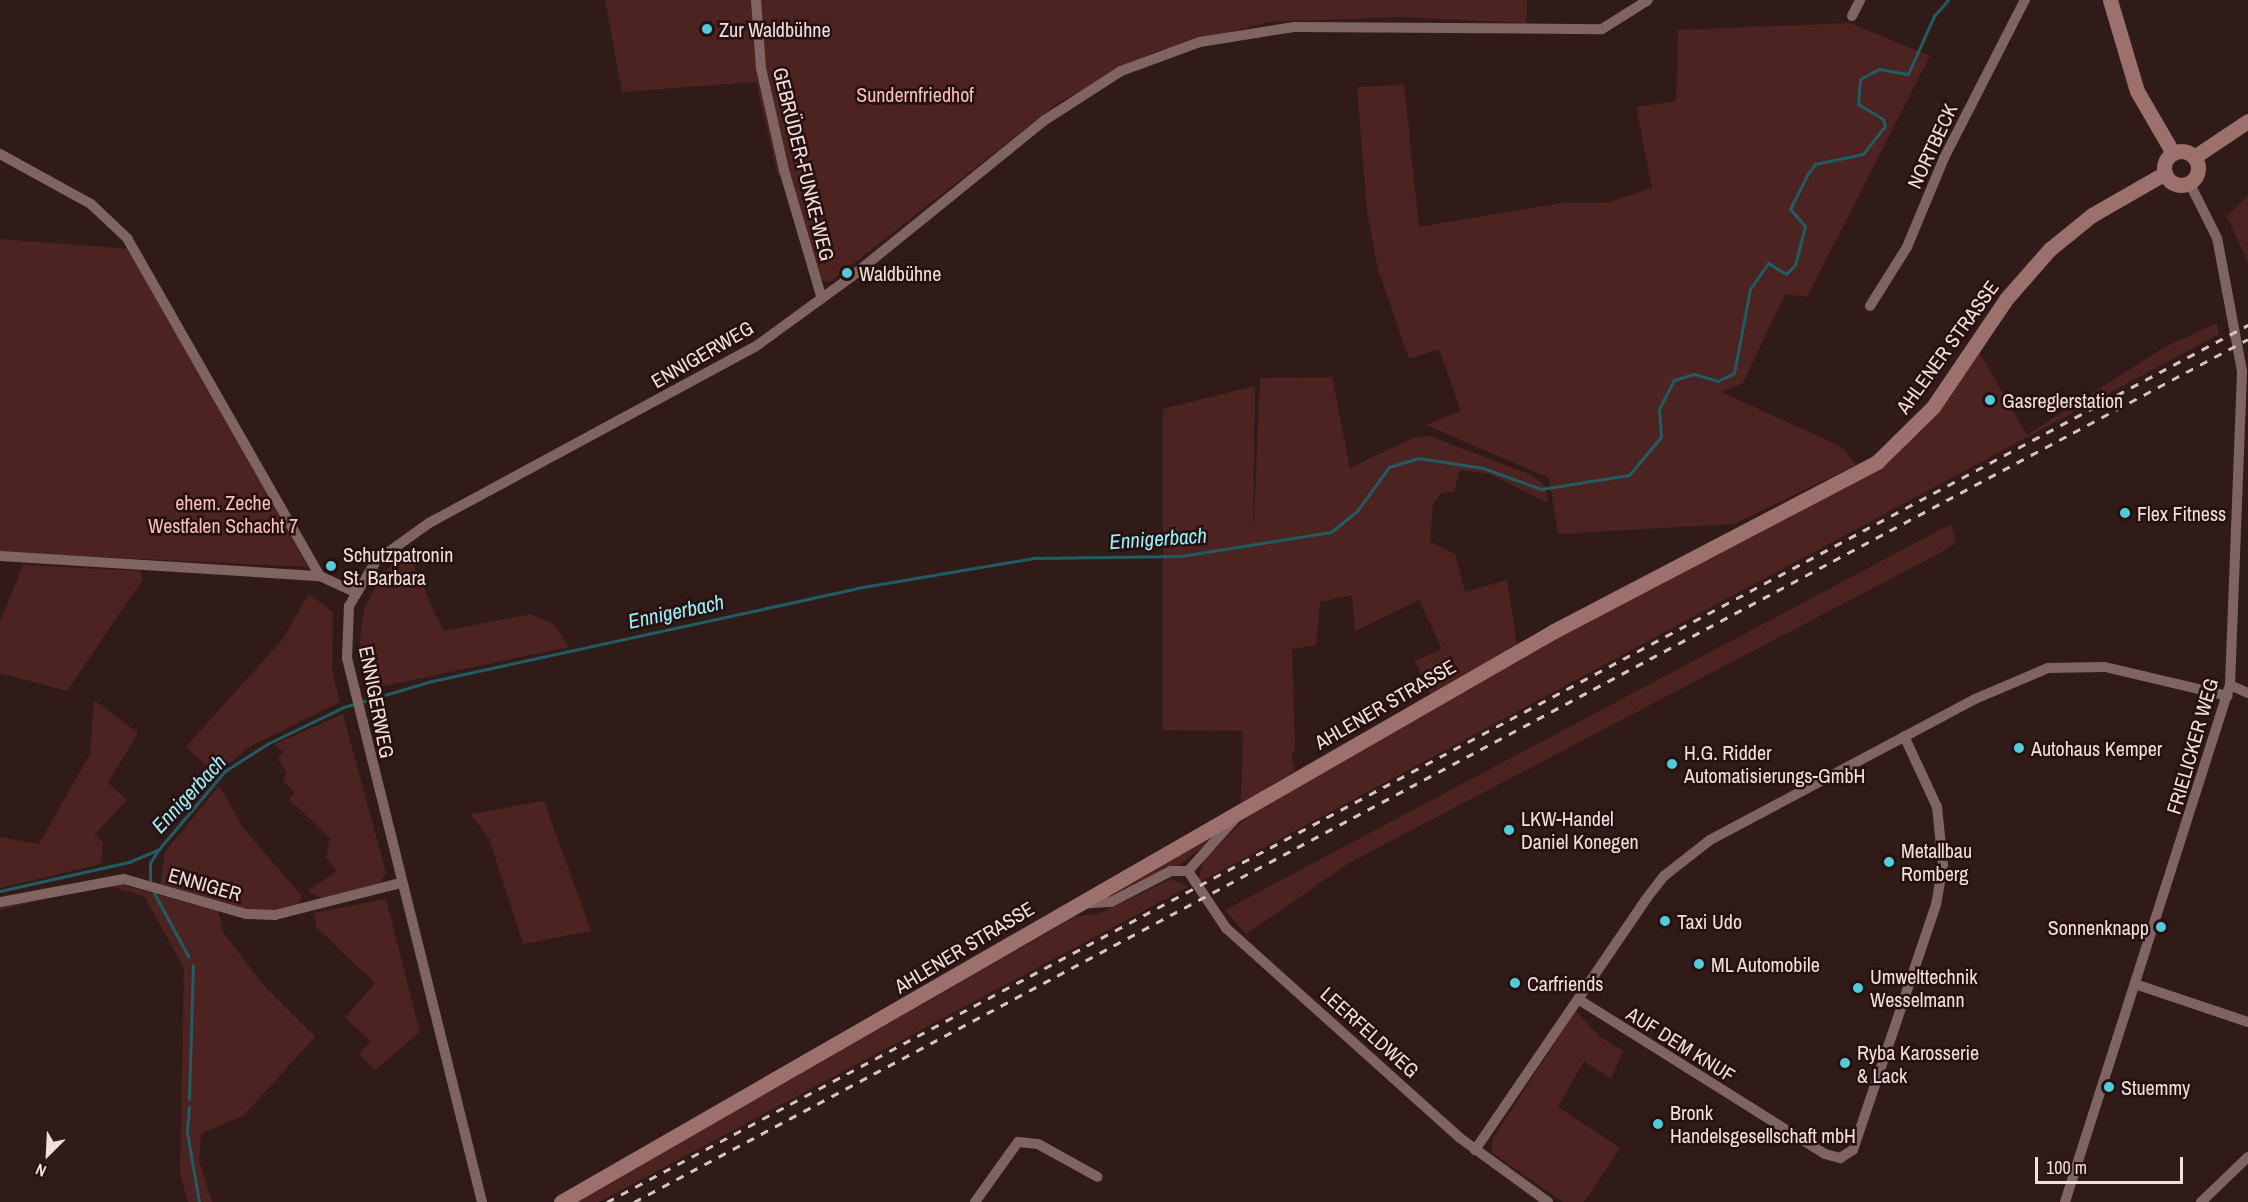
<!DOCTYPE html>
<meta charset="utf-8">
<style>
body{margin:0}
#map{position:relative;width:2248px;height:1202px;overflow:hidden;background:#311b19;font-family:"Archivo Narrow",sans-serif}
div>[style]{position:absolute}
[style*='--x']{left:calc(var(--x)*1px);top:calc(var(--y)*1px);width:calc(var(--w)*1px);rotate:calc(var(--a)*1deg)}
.green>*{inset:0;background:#4c2320}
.stream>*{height:3px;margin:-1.5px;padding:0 1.5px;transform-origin:1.5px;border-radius:1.5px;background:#205c63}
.street>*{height:10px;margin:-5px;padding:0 5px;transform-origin:5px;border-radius:5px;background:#806461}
.secondary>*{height:15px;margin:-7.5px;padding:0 7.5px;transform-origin:7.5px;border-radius:7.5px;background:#9c706c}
.secondary>.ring{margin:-7.5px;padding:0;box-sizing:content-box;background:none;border:15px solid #9c706c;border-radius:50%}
.rail>*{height:3px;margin-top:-1.5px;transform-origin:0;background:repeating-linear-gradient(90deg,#d5c4c2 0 8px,transparent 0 16px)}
.dots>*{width:16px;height:16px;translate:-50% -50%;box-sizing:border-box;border:3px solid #271110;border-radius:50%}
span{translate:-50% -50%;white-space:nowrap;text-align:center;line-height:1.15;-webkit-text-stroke:5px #271110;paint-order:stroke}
.poi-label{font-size:20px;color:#f1e0de}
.left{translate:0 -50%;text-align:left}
.right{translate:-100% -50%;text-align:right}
.park-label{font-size:20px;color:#f7c0ba}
.street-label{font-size:20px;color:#f1e0de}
.water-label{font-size:21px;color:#98f0fb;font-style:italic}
.north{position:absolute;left:18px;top:1124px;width:60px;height:60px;-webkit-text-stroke:4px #271110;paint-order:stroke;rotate:204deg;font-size:16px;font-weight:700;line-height:24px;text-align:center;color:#f1e0de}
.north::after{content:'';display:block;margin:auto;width:21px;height:27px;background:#f1e0de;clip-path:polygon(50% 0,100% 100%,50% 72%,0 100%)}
.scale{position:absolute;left:2035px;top:1157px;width:148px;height:27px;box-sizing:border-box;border:3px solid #f1e0de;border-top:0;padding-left:8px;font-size:18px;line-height:21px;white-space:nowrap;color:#f1e0de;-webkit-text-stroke:4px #271110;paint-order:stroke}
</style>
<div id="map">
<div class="green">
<div style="clip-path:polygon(605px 0,1527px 0,1526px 23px,1398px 17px,1268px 22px,1154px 52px,1058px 103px,830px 282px,821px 280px,791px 175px,778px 176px,756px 82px,622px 92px)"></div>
<div style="clip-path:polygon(1850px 23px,1930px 56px,1807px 297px,1785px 294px,1743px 383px,1721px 392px,1842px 447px,1856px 465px,1734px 524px,1558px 534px,1549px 478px,1426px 425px,1461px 411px,1439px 349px,1409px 359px,1378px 269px,1367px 212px,1357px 87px,1404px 85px,1419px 227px,1562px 203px,1606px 203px,1652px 188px,1636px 107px,1676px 101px,1678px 30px)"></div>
<div style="clip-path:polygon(2248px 196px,2248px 262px,2227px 217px)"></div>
<div style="clip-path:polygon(0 239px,131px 249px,308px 567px,0 552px)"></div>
<div style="clip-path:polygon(2217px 323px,2219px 334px,1198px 883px,1203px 861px,1254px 810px,1559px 636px,1871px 474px,1924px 429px,1978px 350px,2027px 435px,2163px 348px)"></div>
<div style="clip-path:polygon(1332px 377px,1350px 468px,1413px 438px,1429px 436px,1529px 474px,1545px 485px,1548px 503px,1490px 474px,1460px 470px,1454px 492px,1441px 493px,1433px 505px,1430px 542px,1455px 554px,1465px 592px,1507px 580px,1517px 645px,1431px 694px,1415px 661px,1442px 649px,1419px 600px,1355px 631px,1352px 595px,1320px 602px,1316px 645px,1292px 649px,1295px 748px,1291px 757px,1295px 771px,1241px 803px,1243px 731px,1163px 730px,1163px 409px,1255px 386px,1253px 539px,1260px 378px)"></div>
<div style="clip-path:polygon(1951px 524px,1956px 543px,1936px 555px,1349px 863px,1246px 934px,1225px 910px)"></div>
<div style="clip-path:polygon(407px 550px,443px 631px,531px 614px,555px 625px,569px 647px,369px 689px,359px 649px,364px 610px,381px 576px)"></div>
<div style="clip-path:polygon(23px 565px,140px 571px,143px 579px,67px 691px,0 673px,0 622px)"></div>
<div style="clip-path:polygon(309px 594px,333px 612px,332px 671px,340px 702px,249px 747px,216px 774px,186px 747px,282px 640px)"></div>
<div style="clip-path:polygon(94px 700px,138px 733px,108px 783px,127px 800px,95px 834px,103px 842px,101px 864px,0 888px,0 837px,39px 844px,90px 754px)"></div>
<div style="clip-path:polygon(343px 714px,386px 873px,380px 883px,321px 898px,308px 891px,337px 871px,326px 858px,330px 838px,289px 799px,295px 792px,283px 782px,287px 773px,278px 759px,283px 752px,275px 744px)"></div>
<div style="clip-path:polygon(219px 786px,244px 829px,302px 896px,299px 904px,261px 913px,160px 886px,165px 852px)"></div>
<div style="clip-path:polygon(544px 801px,591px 931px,523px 944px,489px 838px,470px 814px)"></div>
<div style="clip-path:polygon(1223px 826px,1216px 838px,1180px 864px,1110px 900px,1095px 899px)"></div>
<div style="clip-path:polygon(1172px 879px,1188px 887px,599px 1202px,576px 1202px,1075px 917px,1100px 913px)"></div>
<div style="clip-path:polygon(112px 882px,218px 911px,223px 932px,264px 986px,315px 1037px,244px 1115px,201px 1134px,199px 1160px,212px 1202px,188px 1202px,180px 1174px,184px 968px,144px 896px,113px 887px,86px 889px,0 910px,0 905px)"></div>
<div style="clip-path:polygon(386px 899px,420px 1032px,375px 1070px,359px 1054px,371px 1041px,345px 1018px,375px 983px,317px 928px,314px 913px)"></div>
<div style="clip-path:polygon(1576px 1011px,1600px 1037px,1623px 1051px,1611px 1079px,1584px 1061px,1558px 1107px,1620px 1148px,1584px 1202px,1563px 1202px,1491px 1152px,1493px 1138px)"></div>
</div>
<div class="stream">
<div style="--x:150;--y:882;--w:19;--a:-90"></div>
<div style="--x:150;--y:863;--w:15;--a:-58"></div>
<div style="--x:0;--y:891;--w:132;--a:-12.7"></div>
<div style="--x:129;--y:862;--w:33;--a:-23"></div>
<div style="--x:159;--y:849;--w:102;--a:-49.8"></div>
<div style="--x:225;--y:771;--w:50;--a:-32.7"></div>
<div style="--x:267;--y:744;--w:85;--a:-25.7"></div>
<div style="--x:344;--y:707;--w:92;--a:-16.5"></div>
<div style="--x:432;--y:681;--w:435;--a:-12.3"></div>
<div style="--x:857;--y:588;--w:181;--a:-9.6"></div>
<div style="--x:1035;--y:558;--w:146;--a:-0.8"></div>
<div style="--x:1181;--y:556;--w:152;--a:-9.1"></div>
<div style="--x:1331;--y:532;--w:33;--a:-39"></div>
<div style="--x:1357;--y:511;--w:54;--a:-54"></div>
<div style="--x:1389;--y:467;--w:30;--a:-17"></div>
<div style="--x:1418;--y:458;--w:66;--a:8.7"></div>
<div style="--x:1483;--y:468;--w:62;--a:19.9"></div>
<div style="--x:1541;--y:489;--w:89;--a:-9"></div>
<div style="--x:1629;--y:475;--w:50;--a:-49.9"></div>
<div style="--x:1661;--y:437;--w:28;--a:-94"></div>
<div style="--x:1659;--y:409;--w:33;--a:-63"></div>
<div style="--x:1674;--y:380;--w:21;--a:-17"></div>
<div style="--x:1694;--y:374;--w:25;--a:16"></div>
<div style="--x:1718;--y:381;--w:18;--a:-27"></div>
<div style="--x:1734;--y:373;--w:86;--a:-79.2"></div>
<div style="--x:1750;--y:289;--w:32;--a:-55"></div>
<div style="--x:1768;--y:263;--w:21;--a:31"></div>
<div style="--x:1786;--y:274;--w:13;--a:-45"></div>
<div style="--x:1795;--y:265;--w:40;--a:-75.6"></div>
<div style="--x:1805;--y:226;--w:23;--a:-131"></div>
<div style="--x:1790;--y:209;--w:38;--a:-63"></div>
<div style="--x:1807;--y:175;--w:14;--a:-54"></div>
<div style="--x:1815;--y:164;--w:49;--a:-11.8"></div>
<div style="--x:1863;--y:154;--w:36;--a:-52"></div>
<div style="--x:1885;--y:126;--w:7;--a:-106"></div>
<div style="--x:1883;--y:119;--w:29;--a:-149"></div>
<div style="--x:1858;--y:104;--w:25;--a:-85"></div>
<div style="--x:1860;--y:79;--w:21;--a:-28"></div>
<div style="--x:1879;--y:69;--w:29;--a:10"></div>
<div style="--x:1908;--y:74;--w:64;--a:-65.9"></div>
<div style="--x:1934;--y:16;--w:21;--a:-49"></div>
<div style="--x:154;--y:893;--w:72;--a:61.6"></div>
<div style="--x:189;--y:1099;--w:134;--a:-88.3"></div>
<div style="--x:189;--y:1107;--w:25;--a:95"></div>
<div style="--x:187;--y:1132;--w:71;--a:80.3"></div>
</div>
<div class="street">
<div style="--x:756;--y:0;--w:68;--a:85.8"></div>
<div style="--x:761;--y:68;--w:105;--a:77.3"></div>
<div style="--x:784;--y:170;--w:134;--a:73.6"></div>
<div style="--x:1852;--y:16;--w:18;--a:-63"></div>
<div style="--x:0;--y:154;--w:104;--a:28.8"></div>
<div style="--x:91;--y:204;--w:50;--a:43.4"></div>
<div style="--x:127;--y:238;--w:389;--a:60.3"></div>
<div style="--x:1870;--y:306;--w:70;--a:-57.9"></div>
<div style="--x:1907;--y:247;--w:96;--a:-67.4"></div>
<div style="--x:1944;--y:158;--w:178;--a:-62.9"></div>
<div style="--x:0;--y:556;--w:321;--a:3.6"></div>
<div style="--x:320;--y:576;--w:38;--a:25"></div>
<div style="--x:2230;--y:685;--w:20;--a:24"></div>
<div style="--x:1188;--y:871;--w:69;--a:56.3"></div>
<div style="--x:1226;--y:928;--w:314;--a:41.9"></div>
<div style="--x:1460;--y:1138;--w:109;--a:36"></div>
<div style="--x:1188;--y:871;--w:81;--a:-48"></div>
<div style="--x:0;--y:902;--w:126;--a:-10.5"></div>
<div style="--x:124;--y:879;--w:127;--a:16"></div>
<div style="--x:246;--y:914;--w:29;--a:2"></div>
<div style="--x:275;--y:915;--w:130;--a:-14.3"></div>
<div style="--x:1079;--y:904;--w:32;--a:-4"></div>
<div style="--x:1111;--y:902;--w:68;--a:-27.3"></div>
<div style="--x:1171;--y:871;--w:17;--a:0"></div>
<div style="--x:2135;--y:984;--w:119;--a:18.6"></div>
<div style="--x:1581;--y:1001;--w:288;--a:32.1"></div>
<div style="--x:1825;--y:1154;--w:16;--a:15"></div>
<div style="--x:1840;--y:1158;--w:15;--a:-32"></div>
<div style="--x:1853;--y:1150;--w:259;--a:-71.3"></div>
<div style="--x:1936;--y:905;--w:41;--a:-80.1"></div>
<div style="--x:1943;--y:865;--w:58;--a:-95.9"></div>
<div style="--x:1937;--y:807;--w:78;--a:-114.9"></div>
<div style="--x:1475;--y:1150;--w:304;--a:-55.7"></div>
<div style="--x:1646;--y:899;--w:29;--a:-52"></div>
<div style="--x:1664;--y:876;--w:58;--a:-38"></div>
<div style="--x:1710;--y:840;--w:300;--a:-28"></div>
<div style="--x:1975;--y:699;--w:79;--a:-23"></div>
<div style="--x:2048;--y:668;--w:57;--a:-1"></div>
<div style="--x:2105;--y:667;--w:126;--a:13.3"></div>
<div style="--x:482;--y:1202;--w:561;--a:-103.94"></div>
<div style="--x:347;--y:658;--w:52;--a:-87.8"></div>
<div style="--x:349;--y:606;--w:52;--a:-59"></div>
<div style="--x:376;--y:561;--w:65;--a:-35.6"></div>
<div style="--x:429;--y:523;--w:370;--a:-28.4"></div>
<div style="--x:755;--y:347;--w:119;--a:-36.1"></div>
<div style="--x:851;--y:277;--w:250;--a:-39"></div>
<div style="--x:1045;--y:120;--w:90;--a:-32.8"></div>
<div style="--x:1121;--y:71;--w:84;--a:-20.2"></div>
<div style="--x:1200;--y:42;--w:95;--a:-9.1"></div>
<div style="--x:1294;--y:27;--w:308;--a:0.4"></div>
<div style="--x:1602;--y:29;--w:54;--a:-32.2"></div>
<div style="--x:975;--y:1202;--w:74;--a:-54.4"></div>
<div style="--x:1018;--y:1142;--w:20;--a:6"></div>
<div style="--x:1038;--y:1144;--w:68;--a:28.8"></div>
<div style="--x:2065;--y:1202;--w:543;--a:-72.3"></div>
<div style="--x:2230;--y:685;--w:314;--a:-87.8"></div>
<div style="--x:2242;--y:371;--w:135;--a:-100.6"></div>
<div style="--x:2217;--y:238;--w:63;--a:-116.6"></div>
<div style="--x:2201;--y:1202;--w:65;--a:-43.8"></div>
</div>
<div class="secondary">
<div style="--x:2110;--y:0;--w:95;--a:73.5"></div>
<div style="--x:2137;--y:91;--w:72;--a:59.9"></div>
<div class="ring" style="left:2164px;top:151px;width:19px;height:19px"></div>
<div style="--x:2194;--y:157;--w:65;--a:-33.7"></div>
<div style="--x:561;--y:1202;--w:1145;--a:-29.9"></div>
<div style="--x:1554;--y:631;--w:365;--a:-27.6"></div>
<div style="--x:1877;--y:462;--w:78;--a:-44.5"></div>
<div style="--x:1933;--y:407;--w:130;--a:-55.9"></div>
<div style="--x:2006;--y:299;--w:67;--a:-48.7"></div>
<div style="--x:2050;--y:249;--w:54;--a:-39"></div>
<div style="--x:2092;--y:215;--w:84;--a:-29.9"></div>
</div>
<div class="rail">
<div style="--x:607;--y:1202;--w:1861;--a:-28.12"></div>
<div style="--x:634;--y:1202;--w:1830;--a:-28.13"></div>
</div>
<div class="dots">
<div style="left:707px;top:29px;background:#52cbda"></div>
<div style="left:847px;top:273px;background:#52cbda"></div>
<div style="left:1990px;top:400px;background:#52cbda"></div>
<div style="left:2125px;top:513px;background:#52cbda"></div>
<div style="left:331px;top:566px;background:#52cbda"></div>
<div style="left:2019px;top:748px;background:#52cbda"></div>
<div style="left:1672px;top:764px;background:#52cbda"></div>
<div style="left:1509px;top:830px;background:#52cbda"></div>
<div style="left:1889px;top:862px;background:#52cbda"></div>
<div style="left:1665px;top:921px;background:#52cbda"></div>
<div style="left:2161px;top:927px;background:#52cbda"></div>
<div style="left:1699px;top:964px;background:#52cbda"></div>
<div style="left:1515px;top:983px;background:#52cbda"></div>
<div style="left:1858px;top:988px;background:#52cbda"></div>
<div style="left:1845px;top:1063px;background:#52cbda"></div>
<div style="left:2109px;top:1087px;background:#52cbda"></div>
<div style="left:1658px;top:1124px;background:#52cbda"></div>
</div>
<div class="poi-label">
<span class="left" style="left:719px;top:29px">Zur Waldbühne</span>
<span class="left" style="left:859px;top:273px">Waldbühne</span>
<span class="left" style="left:2002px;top:400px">Gasreglerstation</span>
<span class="left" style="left:2137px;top:513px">Flex Fitness</span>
<span class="left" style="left:343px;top:566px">Schutzpatronin<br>St. Barbara</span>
<span class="left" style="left:2031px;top:748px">Autohaus Kemper</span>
<span class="left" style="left:1684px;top:764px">H.G. Ridder<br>Automatisierungs-GmbH</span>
<span class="left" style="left:1521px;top:830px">LKW-Handel<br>Daniel Konegen</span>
<span class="left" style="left:1901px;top:862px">Metallbau<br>Romberg</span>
<span class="left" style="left:1677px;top:921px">Taxi Udo</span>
<span class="right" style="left:2149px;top:927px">Sonnenknapp</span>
<span class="left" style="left:1711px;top:964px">ML Automobile</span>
<span class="left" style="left:1870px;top:988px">Umwelttechnik<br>Wesselmann</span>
<span class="left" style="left:1527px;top:983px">Carfriends</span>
<span class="left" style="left:1857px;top:1064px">Ryba Karosserie<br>&amp; Lack</span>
<span class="left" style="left:2121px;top:1087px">Stuemmy</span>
<span class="left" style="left:1670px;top:1124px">Bronk<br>Handelsgesellschaft mbH</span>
</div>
<div class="park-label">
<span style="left:915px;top:94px">Sundernfriedhof</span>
<span style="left:223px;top:514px">ehem. Zeche<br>Westfalen Schacht 7</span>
</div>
<div class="street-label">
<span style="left:1932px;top:146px;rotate:-65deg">NORTBECK</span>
<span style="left:804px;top:164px;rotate:76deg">GEBRÜDER-FUNKE-WEG</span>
<span style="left:1947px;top:347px;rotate:-54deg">AHLENER STRASSE</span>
<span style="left:702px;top:354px;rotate:-30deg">ENNIGERWEG</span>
<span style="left:377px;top:702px;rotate:79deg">ENNIGERWEG</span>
<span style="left:1385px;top:704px;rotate:-30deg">AHLENER STRASSE</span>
<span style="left:2192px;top:746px;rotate:-74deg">FRIELICKER WEG</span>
<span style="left:205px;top:884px;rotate:16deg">ENNIGER</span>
<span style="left:964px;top:947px;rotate:-31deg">AHLENER STRASSE</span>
<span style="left:1370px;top:1032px;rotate:42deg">LEERFELDWEG</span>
<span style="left:1681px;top:1044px;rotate:32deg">AUF DEM KNUF</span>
</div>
<div class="water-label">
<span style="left:1158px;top:539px;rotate:-4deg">Ennigerbach</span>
<span style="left:676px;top:612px;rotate:-12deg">Ennigerbach</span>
<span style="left:189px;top:794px;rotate:-47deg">Ennigerbach</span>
</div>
<div class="north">N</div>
<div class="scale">100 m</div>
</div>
